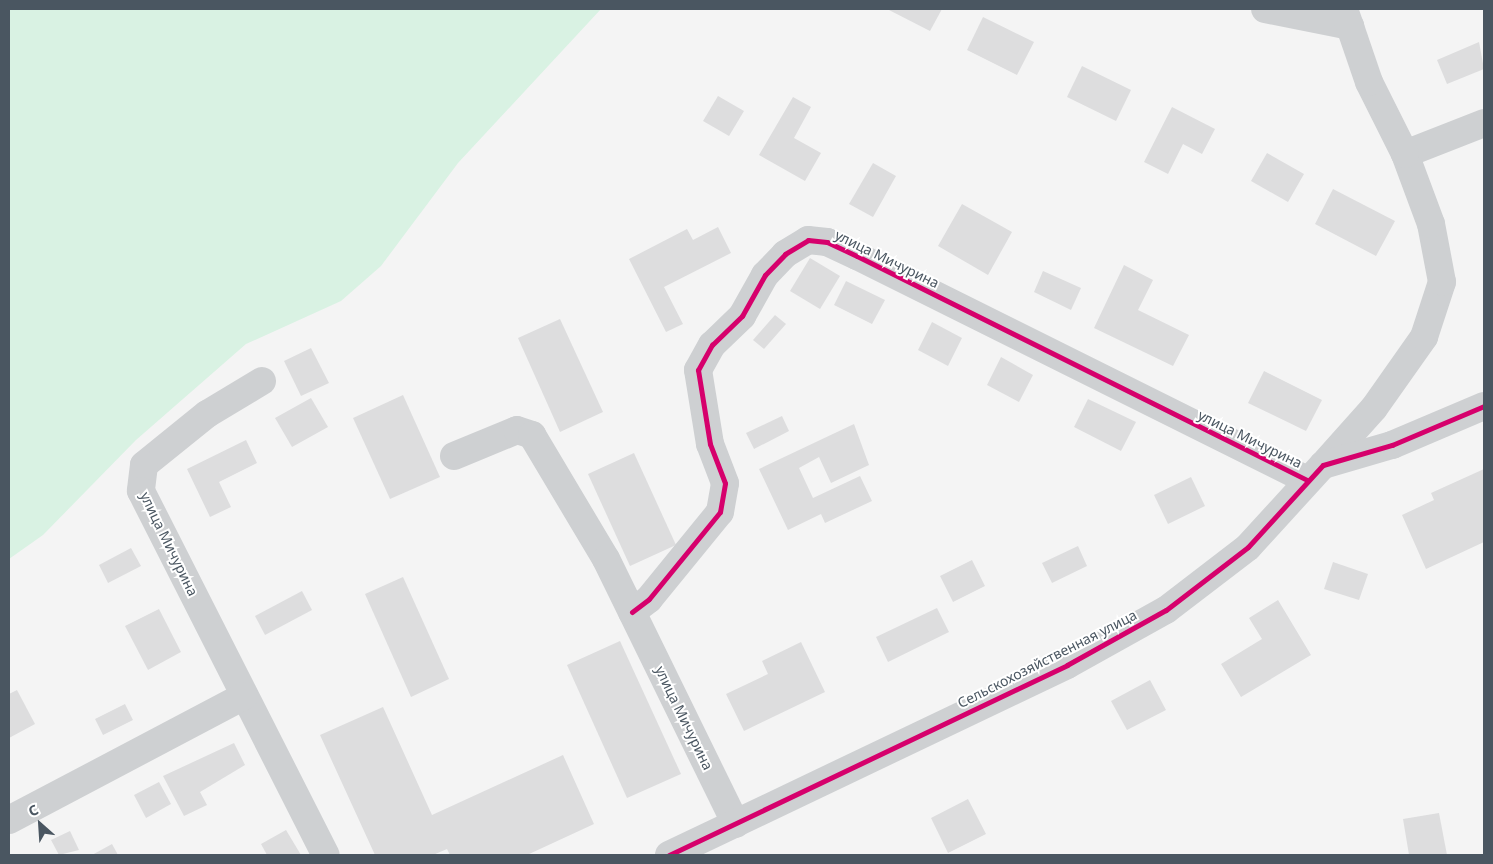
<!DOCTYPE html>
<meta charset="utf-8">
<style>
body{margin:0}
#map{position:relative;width:1493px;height:864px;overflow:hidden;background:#f4f4f4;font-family:"Noto Sans",sans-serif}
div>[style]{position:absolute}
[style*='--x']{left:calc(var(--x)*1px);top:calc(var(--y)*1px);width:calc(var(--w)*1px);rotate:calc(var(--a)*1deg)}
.green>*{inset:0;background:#d9f2e3}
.building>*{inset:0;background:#ddddde}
.minor>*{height:28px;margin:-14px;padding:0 14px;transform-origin:14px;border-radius:14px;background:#ced0d2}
.cycleway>*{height:5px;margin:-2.5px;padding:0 2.5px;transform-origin:2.5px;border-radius:2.5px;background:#d6006c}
span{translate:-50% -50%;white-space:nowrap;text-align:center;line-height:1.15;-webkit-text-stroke:4px #fff;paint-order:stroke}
.street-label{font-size:14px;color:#4a5661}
.frame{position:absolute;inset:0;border:10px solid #4a5661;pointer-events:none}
.north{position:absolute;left:15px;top:799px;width:50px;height:50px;-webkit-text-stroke:4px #fff;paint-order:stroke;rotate:334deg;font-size:14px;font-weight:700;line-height:20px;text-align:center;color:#4a5661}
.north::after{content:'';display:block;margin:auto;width:18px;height:22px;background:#4a5661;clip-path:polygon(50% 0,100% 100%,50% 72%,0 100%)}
</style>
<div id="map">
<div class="green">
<div style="clip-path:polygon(9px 9px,601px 9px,458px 163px,381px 266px,341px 301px,246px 344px,136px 440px,43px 535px,9px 559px)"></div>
</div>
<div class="building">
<div style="clip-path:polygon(887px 9px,942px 9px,930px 31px)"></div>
<div style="clip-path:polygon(983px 17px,1034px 42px,1017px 75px,967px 50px)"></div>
<div style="clip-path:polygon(1479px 42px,1484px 69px,1447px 84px,1437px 60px)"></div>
<div style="clip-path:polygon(1082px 66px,1131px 90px,1116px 121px,1067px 97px)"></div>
<div style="clip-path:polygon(718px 96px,744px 111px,729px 136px,703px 121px)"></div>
<div style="clip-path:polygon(793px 97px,811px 107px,794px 138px,821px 153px,805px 181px,759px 155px)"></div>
<div style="clip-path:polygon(1172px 107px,1215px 129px,1202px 154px,1183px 144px,1168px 174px,1144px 162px)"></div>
<div style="clip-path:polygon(1267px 153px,1304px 174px,1288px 202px,1251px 181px)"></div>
<div style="clip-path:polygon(873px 163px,896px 176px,873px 217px,849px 204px)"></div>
<div style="clip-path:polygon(1333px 189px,1395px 221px,1376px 256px,1315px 224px)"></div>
<div style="clip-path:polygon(962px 204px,1012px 232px,988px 275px,938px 246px)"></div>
<div style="clip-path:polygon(718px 227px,731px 253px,664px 287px,683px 324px,666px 332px,629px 259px,687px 229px,693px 240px)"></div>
<div style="clip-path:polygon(810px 258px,840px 276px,820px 309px,790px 291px)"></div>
<div style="clip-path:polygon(1124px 265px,1153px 280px,1138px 310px,1189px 335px,1173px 366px,1094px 328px)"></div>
<div style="clip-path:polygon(1043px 271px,1081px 288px,1071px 310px,1034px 292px)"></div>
<div style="clip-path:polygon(846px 281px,885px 300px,872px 324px,834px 305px)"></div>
<div style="clip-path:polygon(775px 315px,786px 324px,764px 349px,753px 340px)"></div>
<div style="clip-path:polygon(560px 319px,603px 412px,560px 432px,518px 338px)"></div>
<div style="clip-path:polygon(932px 322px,962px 338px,948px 366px,918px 350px)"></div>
<div style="clip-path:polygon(311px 348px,329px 383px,301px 396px,284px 361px)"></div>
<div style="clip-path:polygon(1001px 357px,1033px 375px,1019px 402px,987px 385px)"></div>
<div style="clip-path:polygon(1264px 371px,1322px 400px,1306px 431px,1248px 403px)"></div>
<div style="clip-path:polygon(403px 395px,440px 477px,390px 499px,353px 418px)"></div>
<div style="clip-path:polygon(311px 398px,328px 427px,292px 447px,275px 418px)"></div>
<div style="clip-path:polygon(1088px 399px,1136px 422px,1121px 451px,1074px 427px)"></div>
<div style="clip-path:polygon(782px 416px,789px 431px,754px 449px,746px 433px)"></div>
<div style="clip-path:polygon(854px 424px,869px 465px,831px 483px,819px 457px,799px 468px,813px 498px,860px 476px,872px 501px,825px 523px,821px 514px,788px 530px,759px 469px)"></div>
<div style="clip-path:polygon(246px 440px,257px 463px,219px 482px,231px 507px,210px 517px,187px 469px)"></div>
<div style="clip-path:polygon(634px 453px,676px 545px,630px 566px,588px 474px)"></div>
<div style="clip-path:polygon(1484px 469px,1484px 542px,1426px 569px,1402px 515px,1434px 500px,1431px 493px)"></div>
<div style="clip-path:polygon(1191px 477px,1205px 506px,1168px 524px,1154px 495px)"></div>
<div style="clip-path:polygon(1078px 546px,1087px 566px,1052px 583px,1042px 563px)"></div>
<div style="clip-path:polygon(131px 548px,141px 566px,108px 583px,99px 565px)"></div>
<div style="clip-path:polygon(972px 560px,985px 586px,953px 602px,940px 576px)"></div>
<div style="clip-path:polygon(1333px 562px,1368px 574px,1359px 600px,1324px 589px)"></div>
<div style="clip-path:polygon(403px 577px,449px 679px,411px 697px,365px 594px)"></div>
<div style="clip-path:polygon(302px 591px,312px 610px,265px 635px,255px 616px)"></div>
<div style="clip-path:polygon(1278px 600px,1311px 655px,1241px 697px,1221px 664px,1262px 639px,1249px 618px)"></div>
<div style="clip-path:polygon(937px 608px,949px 632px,888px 662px,876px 637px)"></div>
<div style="clip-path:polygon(159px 609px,181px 652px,148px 670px,125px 626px)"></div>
<div style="clip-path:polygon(620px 641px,681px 774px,627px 798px,567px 665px)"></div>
<div style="clip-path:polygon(801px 642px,825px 692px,744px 731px,726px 694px,768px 674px,762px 661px)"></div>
<div style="clip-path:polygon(1150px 680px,1166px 710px,1127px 730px,1111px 701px)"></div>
<div style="clip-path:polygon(17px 690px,35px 724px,9px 738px,9px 694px)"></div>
<div style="clip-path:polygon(125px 704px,133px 720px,103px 735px,95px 719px)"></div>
<div style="clip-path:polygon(383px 707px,432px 815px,563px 755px,594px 824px,527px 855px,450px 855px,447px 849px,433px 855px,375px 855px,320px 735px)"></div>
<div style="clip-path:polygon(234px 743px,245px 765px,200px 792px,207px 805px,184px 816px,163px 776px)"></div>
<div style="clip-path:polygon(159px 782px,171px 804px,146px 818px,134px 795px)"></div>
<div style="clip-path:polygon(968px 799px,986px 834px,948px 853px,931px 818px)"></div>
<div style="clip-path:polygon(1439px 813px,1447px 855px,1409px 855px,1403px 819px)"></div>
<div style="clip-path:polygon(286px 830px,301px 855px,267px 855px,261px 844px)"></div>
<div style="clip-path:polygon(70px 831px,79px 850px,59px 855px,51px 840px)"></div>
<div style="clip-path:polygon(112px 844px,118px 855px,92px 855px)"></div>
</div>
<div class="minor">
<div style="--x:1265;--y:9;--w:87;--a:11.3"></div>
<div style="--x:1405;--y:154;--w:85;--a:-21.4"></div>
<div style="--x:262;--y:381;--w:64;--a:149"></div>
<div style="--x:207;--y:414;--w:81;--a:141"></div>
<div style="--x:144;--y:465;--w:26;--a:97"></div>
<div style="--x:141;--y:491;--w:408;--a:63.1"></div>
<div style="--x:454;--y:456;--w:68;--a:-22.4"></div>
<div style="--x:517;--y:430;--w:16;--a:18"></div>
<div style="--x:532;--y:435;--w:144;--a:59.2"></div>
<div style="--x:606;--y:559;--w:295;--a:63.9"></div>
<div style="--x:1323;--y:465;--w:76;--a:-48.2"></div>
<div style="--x:1374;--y:408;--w:87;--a:-54.8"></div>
<div style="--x:1424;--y:337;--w:58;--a:-71.9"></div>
<div style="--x:1442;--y:282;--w:59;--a:-100.7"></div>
<div style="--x:1431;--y:224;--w:75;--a:-110.4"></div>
<div style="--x:1405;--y:154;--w:80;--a:-116.6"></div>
<div style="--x:1369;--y:82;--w:77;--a:-108.9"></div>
<div style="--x:632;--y:612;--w:21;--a:-37"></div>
<div style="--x:649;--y:599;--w:112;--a:-50.8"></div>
<div style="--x:720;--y:512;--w:29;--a:-80"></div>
<div style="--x:725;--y:483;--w:42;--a:-111"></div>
<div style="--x:710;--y:444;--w:75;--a:-99.2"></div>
<div style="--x:698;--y:370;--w:29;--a:-61"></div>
<div style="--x:712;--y:345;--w:42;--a:-44"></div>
<div style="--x:742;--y:316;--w:47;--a:-60.7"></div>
<div style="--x:765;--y:275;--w:29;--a:-46"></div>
<div style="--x:785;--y:254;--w:27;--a:-31"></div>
<div style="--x:808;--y:240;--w:19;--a:6"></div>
<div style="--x:827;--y:242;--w:33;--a:25"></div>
<div style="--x:857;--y:256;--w:503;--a:26.46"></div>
<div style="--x:9;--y:820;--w:266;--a:-27.8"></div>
<div style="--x:669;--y:855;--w:441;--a:-25.5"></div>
<div style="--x:1067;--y:665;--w:113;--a:-29.1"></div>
<div style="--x:1166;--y:610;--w:103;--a:-37.5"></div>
<div style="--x:1248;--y:547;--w:111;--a:-47.6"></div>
<div style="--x:1323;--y:465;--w:72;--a:-16.2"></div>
<div style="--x:1392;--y:445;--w:100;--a:-23"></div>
</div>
<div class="cycleway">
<div style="--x:632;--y:612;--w:21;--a:-37"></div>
<div style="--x:649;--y:599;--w:112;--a:-50.8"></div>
<div style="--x:720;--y:512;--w:29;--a:-80"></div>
<div style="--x:725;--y:483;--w:42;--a:-111"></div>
<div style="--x:710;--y:444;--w:75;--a:-99.2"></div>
<div style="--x:698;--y:370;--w:29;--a:-61"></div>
<div style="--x:712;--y:345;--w:42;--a:-44"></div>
<div style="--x:742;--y:316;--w:47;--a:-60.7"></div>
<div style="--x:765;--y:275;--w:29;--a:-46"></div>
<div style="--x:785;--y:254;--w:27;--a:-31"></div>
<div style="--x:808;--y:240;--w:19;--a:6"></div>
<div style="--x:827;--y:242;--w:33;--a:25"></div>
<div style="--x:857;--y:256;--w:503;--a:26.46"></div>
<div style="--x:669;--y:855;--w:441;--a:-25.5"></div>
<div style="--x:1067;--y:665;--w:113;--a:-29.1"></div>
<div style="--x:1166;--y:610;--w:103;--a:-37.5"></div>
<div style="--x:1248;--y:547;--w:111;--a:-47.6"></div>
<div style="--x:1323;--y:465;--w:72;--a:-16.2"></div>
<div style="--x:1392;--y:445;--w:100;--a:-23"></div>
</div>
<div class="street-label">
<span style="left:887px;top:259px;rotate:26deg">улица Мичурина</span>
<span style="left:1250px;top:439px;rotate:26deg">улица Мичурина</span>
<span style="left:169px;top:544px;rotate:64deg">улица Мичурина</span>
<span style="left:1047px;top:659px;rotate:-27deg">Сельскохозяйственная улица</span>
<span style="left:684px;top:718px;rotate:64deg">улица Мичурина</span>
</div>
<div class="frame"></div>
<div class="north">С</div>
</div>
